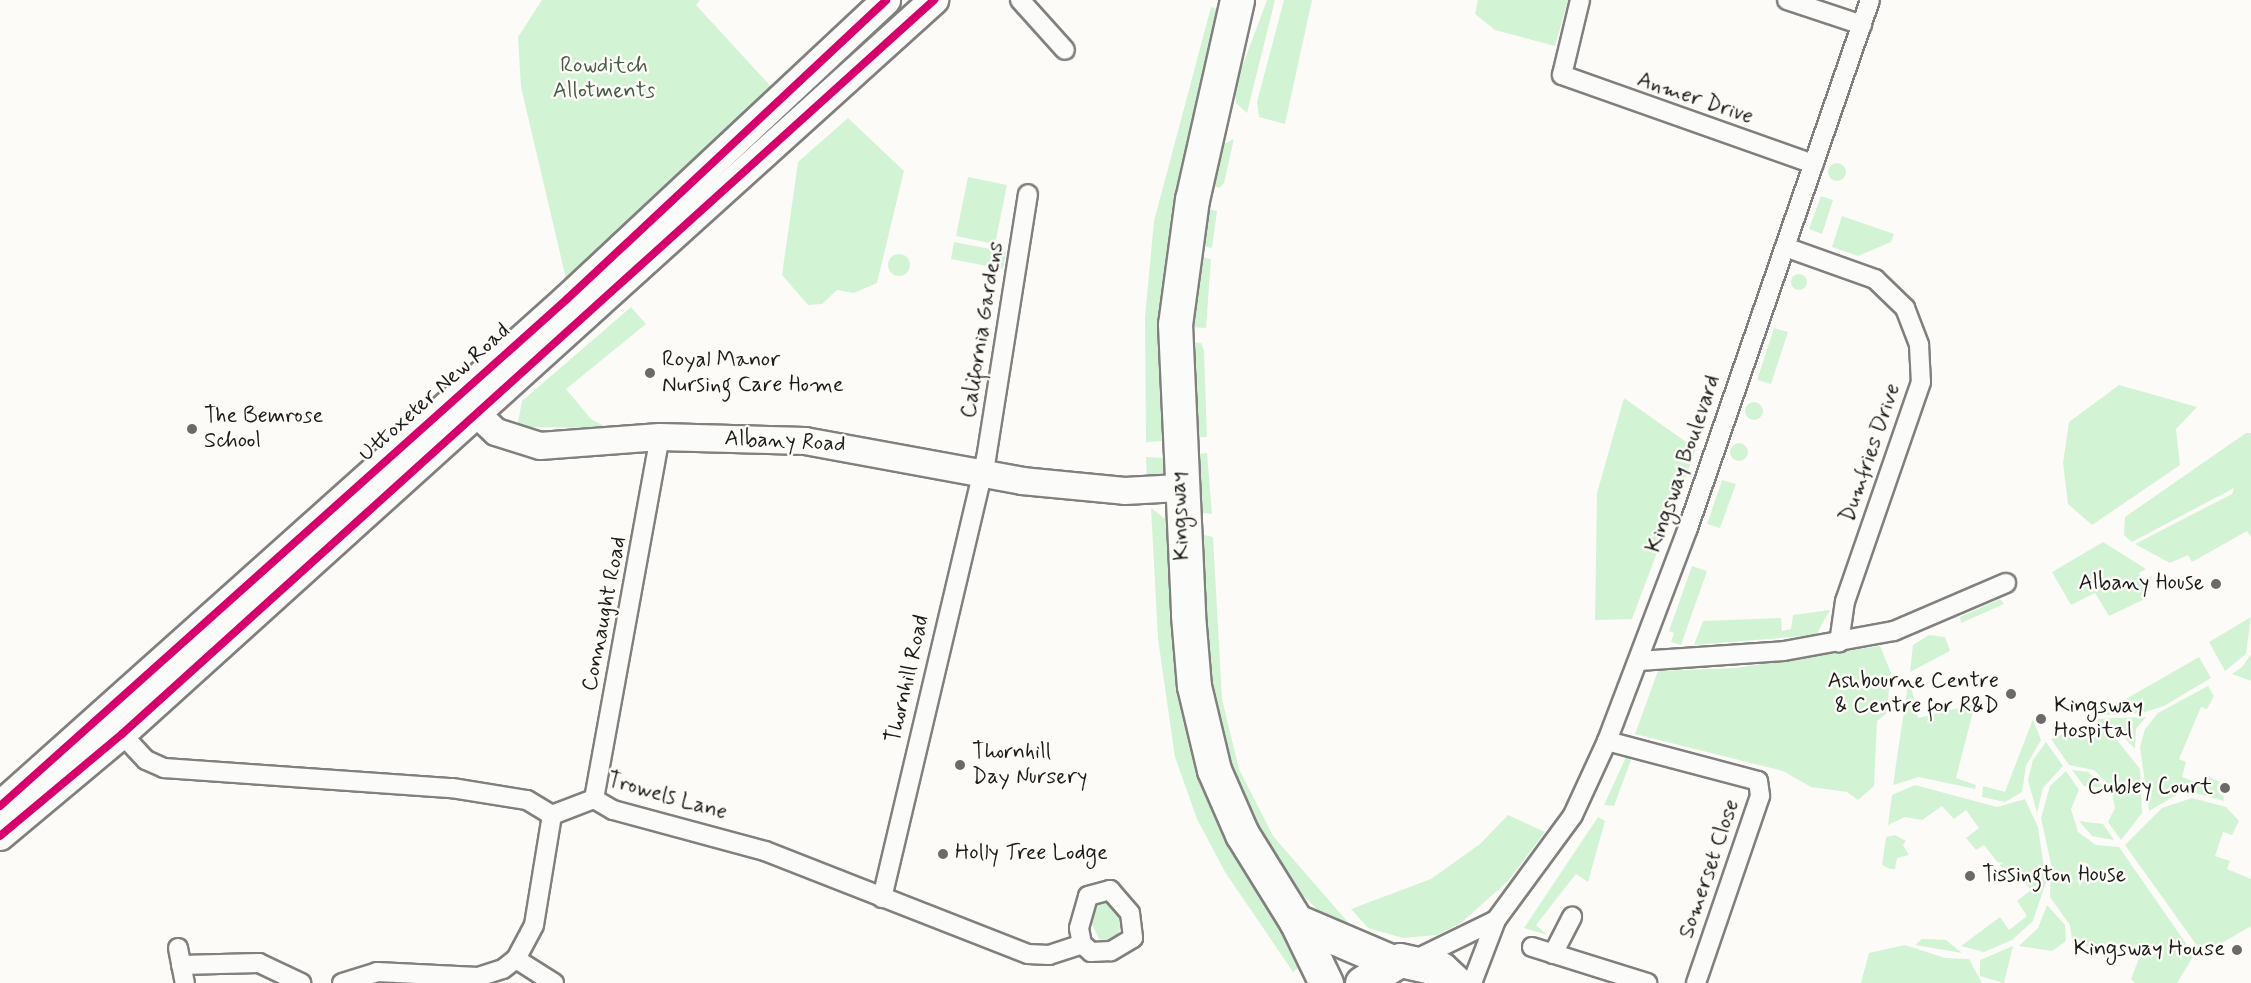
<!DOCTYPE html>
<style>
body{margin:0}
#map{position:relative;width:2251px;height:983px;overflow:hidden;background:#fcfbf8;font-family:Mynerve,sans-serif}
div>[style]{position:absolute}
[style*='--x']{left:calc(var(--x)*1px);top:calc(var(--y)*1px);width:calc(var(--w)*1px);rotate:calc(var(--a)*1deg)}
.green>*{inset:0;background:#d2f4d4}
.round{border-radius:50%}
.roads{filter:drop-shadow(2px 0 #81807f) drop-shadow(-2px 0 #81807f) drop-shadow(0 2px #81807f) drop-shadow(0 -2px #81807f)}
.street>*{height:18px;margin:-9px;padding:0 9px;transform-origin:9px;border-radius:9px;background:#fbfbf9}
.secondary>*{height:26px;margin:-13px;padding:0 13px;transform-origin:13px;border-radius:13px;background:#fbfbf9}
.primary>*{height:28px;margin:-14px;padding:0 14px;transform-origin:14px;border-radius:14px;background:#fbfbf9}
.highway>*{height:33px;margin:-16.5px;padding:0 16.5px;transform-origin:16.5px;border-radius:16.5px;background:#fbfbf9}
.cycleway>*{height:8px;margin:-4px;padding:0 4px;transform-origin:4px;border-radius:4px;background:#d6006c}
.dots>*{width:16px;height:16px;translate:-50% -50%;box-sizing:border-box;border:3px solid #fdfcf7;border-radius:50%}
span{translate:-50% -50%;white-space:nowrap;text-align:center;line-height:1.15;-webkit-text-stroke:5px #fdfcf7;paint-order:stroke}
.park-label{font-size:22px;color:#485b4a}
.street-label{font-size:22px;color:#1c1c1c}
.poi-label{font-size:22px;color:#1c1c1c}
.left{translate:0 -50%;text-align:left}
.right{translate:-100% -50%;text-align:right}
</style>
<div id="map">
<div class="green">
<div style="clip-path:polygon(542px 0,700px 0,696px 5px,777px 93px,567px 283px,521px 87px,518px 37px)"></div>
<div style="clip-path:polygon(1267px 0,1275px 0,1247px 113px,1236px 103px,1235px 86px)"></div>
<div style="clip-path:polygon(1284px 0,1312px 0,1285px 124px,1259px 117px,1257px 102px)"></div>
<div style="clip-path:polygon(1478px 0,1568px 0,1555px 46px,1495px 30px,1475px 14px)"></div>
<div style="clip-path:polygon(1211px 7px,1219px 10px,1168px 254px,1160px 338px,1163px 441px,1146px 442px,1145px 317px,1154px 221px)"></div>
<div style="clip-path:polygon(848px 118px,904px 171px,877px 283px,854px 293px,837px 290px,822px 304px,808px 305px,782px 275px,798px 162px)"></div>
<div style="clip-path:polygon(1234px 139px,1224px 183px,1219px 188px,1210px 184px,1220px 146px)"></div>
<div class="round" style="left:1828px;top:163px;width:18px;height:18px"></div>
<div style="clip-path:polygon(968px 177px,1007px 185px,995px 244px,956px 236px)"></div>
<div style="clip-path:polygon(1821px 196px,1833px 200px,1822px 234px,1809px 229px)"></div>
<div style="clip-path:polygon(1204px 208px,1217px 211px,1212px 248px,1196px 245px)"></div>
<div style="clip-path:polygon(1842px 216px,1894px 234px,1891px 242px,1858px 256px,1832px 247px)"></div>
<div style="clip-path:polygon(954px 242px,1006px 252px,1003px 269px,951px 259px)"></div>
<div class="round" style="left:888px;top:254px;width:22px;height:22px"></div>
<div style="clip-path:polygon(1197px 257px,1211px 259px,1206px 328px,1188px 327px)"></div>
<div class="round" style="left:1791px;top:274px;width:16px;height:16px"></div>
<div style="clip-path:polygon(631px 307px,646px 324px,566px 389px,591px 419px,608px 428px,517px 427px,522px 401px)"></div>
<div style="clip-path:polygon(1774px 328px,1788px 332px,1771px 384px,1757px 380px)"></div>
<div style="clip-path:polygon(1190px 342px,1201px 343px,1204px 351px,1207px 437px,1194px 437px)"></div>
<div style="clip-path:polygon(2119px 385px,2197px 407px,2176px 429px,2180px 465px,2092px 525px,2068px 504px,2063px 463px,2069px 422px)"></div>
<div style="clip-path:polygon(1624px 398px,1696px 449px,1632px 619px,1595px 620px,1597px 493px)"></div>
<div class="round" style="left:1745px;top:402px;width:18px;height:18px"></div>
<div style="clip-path:polygon(2246px 433px,2251px 433px,2251px 537px,2247px 531px,2192px 562px,2188px 555px,2170px 563px,2135px 544px,2232px 494px,2234px 488px,2132px 542px,2124px 535px,2125px 517px)"></div>
<div class="round" style="left:1730px;top:443px;width:18px;height:18px"></div>
<div style="clip-path:polygon(1207px 453px,1212px 514px,1195px 512px,1190px 455px)"></div>
<div style="clip-path:polygon(1146px 457px,1164px 458px,1165px 474px,1147px 486px)"></div>
<div style="clip-path:polygon(1722px 480px,1736px 484px,1720px 528px,1707px 524px)"></div>
<div style="clip-path:polygon(1151px 508px,1168px 521px,1178px 676px,1193px 754px,1304px 963px,1293px 972px,1225px 872px,1197px 819px,1175px 757px,1158px 639px)"></div>
<div style="clip-path:polygon(1195px 533px,1213px 537px,1222px 699px,1239px 769px,1273px 836px,1353px 928px,1324px 916px,1292px 885px,1247px 823px,1216px 747px)"></div>
<div style="clip-path:polygon(2103px 542px,2146px 569px,2139px 573px,2145px 588px,2151px 586px,2143px 600px,2109px 616px,2095px 593px,2071px 605px,2052px 572px)"></div>
<div style="clip-path:polygon(1692px 566px,1707px 571px,1681px 645px,1671px 642px,1674px 633px,1669px 631px)"></div>
<div style="clip-path:polygon(2000px 599px,2004px 604px,1961px 623px,1960px 617px)"></div>
<div style="clip-path:polygon(1830px 610px,1816px 635px,1694px 645px,1703px 621px,1781px 618px,1782px 631px,1791px 629px,1793px 615px)"></div>
<div style="clip-path:polygon(2251px 617px,2246px 654px,2225px 671px,2209px 642px)"></div>
<div style="clip-path:polygon(1929px 635px,1945px 637px,1950px 651px,1910px 672px,1913px 645px)"></div>
<div style="clip-path:polygon(1880px 646px,1891px 673px,1886px 714px,1877px 721px,1874px 786px,1858px 800px,1847px 792px,1811px 787px,1783px 771px,1635px 734px,1658px 671px,1736px 668px)"></div>
<div style="clip-path:polygon(2251px 654px,2251px 681px,2232px 674px,2242px 667px)"></div>
<div style="clip-path:polygon(2199px 657px,2211px 678px,2164px 706px,2142px 713px,2098px 715px)"></div>
<div style="clip-path:polygon(1909px 677px,1918px 718px,1975px 704px,1956px 778px,1976px 785px,1975px 789px,1919px 777px,1893px 785px)"></div>
<div style="clip-path:polygon(2208px 686px,2214px 696px,2207px 709px,2201px 707px,2179px 759px,2186px 762px,2182px 777px,2202px 785px,2207px 776px,2222px 783px,2224px 801px,2185px 790px,2149px 811px,2140px 747px,2145px 729px,2158px 713px)"></div>
<div style="clip-path:polygon(2146px 717px,2136px 729px,2135px 749px,2121px 734px,2092px 719px)"></div>
<div style="clip-path:polygon(2033px 719px,2041px 740px,2026px 766px,2022px 792px,2005px 802px,1982px 797px,1983px 786px,2005px 792px)"></div>
<div style="clip-path:polygon(2086px 725px,2114px 736px,2140px 769px,2142px 813px,2121px 840px,2108px 822px,2115px 808px,2111px 787px,2094px 770px,2069px 765px,2051px 739px)"></div>
<div style="clip-path:polygon(2046px 742px,2063px 766px,2043px 788px,2037px 813px,2028px 780px,2033px 760px)"></div>
<div style="clip-path:polygon(1626px 757px,1631px 760px,1614px 806px,1604px 805px)"></div>
<div style="clip-path:polygon(2072px 770px,2088px 772px,2105px 788px,2084px 786px)"></div>
<div style="clip-path:polygon(2066px 771px,2079px 790px,2071px 809px,2078px 832px,2096px 845px,2119px 847px,2194px 955px,2177px 983px,2135px 983px,2131px 979px,2139px 958px,2116px 949px,2113px 957px,2072px 940px,2070px 925px,2050px 897px,2051px 864px,2041px 818px,2050px 786px)"></div>
<div style="clip-path:polygon(1915px 785px,1997px 807px,2025px 799px,2038px 827px,2046px 882px,2033px 921px,2012px 940px,1984px 952px,1961px 946px,2000px 917px,2009px 930px,2027px 916px,2017px 901px,2031px 890px,2017px 873px,2002px 883px,1995px 874px,2002px 868px,1984px 845px,1976px 850px,1966px 838px,1979px 828px,1966px 810px,1954px 819px,1942px 806px,1922px 820px,1905px 817px,1888px 825px,1892px 795px)"></div>
<div style="clip-path:polygon(2192px 798px,2226px 807px,2239px 821px,2232px 835px,2223px 832px,2215px 856px,2230px 861px,2227px 869px,2251px 879px,2251px 926px,2203px 954px,2125px 845px,2162px 808px)"></div>
<div style="clip-path:polygon(1508px 815px,1545px 832px,1508px 881px,1461px 923px,1437px 935px,1403px 938px,1368px 928px,1351px 909px,1431px 879px,1480px 844px)"></div>
<div style="clip-path:polygon(1598px 817px,1605px 821px,1588px 882px,1576px 874px,1536px 925px,1547px 935px,1524px 928px)"></div>
<div style="clip-path:polygon(2079px 821px,2103px 824px,2114px 840px,2092px 836px)"></div>
<div style="clip-path:polygon(1895px 835px,1906px 841px,1903px 845px,1909px 855px,1897px 858px,1895px 869px,1890px 869px,1882px 865px,1886px 837px)"></div>
<div style="clip-path:polygon(1103px 898px,1123px 921px,1117px 937px,1108px 941px,1099px 939px,1090px 920px,1094px 901px)"></div>
<div style="clip-path:polygon(2047px 905px,2065px 925px,2066px 941px,2052px 951px,2019px 946px,2038px 928px)"></div>
<div style="clip-path:polygon(1922px 939px,1946px 940px,1962px 953px,1915px 945px)"></div>
<div style="clip-path:polygon(1905px 945px,1945px 958px,1969px 959px,1982px 983px,1861px 983px,1869px 953px)"></div>
<div style="clip-path:polygon(2013px 946px,2004px 983px,1980px 976px,1980px 960px)"></div>
</div>
<div class="roads">
<div class="street">
<div style="--x:1020;--y:0;--w:67;--a:48"></div>
<div style="--x:1580;--y:0;--w:77;--a:103.5"></div>
<div style="--x:1562;--y:75;--w:267;--a:19.5"></div>
<div style="--x:1787;--y:0;--w:79;--a:18.4"></div>
<div style="--x:1785;--y:247;--w:96;--a:19.6"></div>
<div style="--x:1875;--y:279;--w:42;--a:44"></div>
<div style="--x:1905;--y:308;--w:40;--a:69"></div>
<div style="--x:1919;--y:345;--w:37;--a:87"></div>
<div style="--x:1921;--y:382;--w:232;--a:109.1"></div>
<div style="--x:1845;--y:601;--w:42;--a:98.1"></div>
<div style="--x:1639;--y:661;--w:145;--a:-3.9"></div>
<div style="--x:1784;--y:651;--w:112;--a:-10.3"></div>
<div style="--x:1894;--y:631;--w:122;--a:-23.2"></div>
<div style="--x:116;--y:728;--w:44;--a:46.8"></div>
<div style="--x:146;--y:760;--w:20;--a:24"></div>
<div style="--x:164;--y:768;--w:289;--a:4"></div>
<div style="--x:452;--y:788;--w:76;--a:9.1"></div>
<div style="--x:527;--y:800;--w:29;--a:31"></div>
<div style="--x:552;--y:815;--w:45;--a:-20.9"></div>
<div style="--x:594;--y:799;--w:22;--a:30"></div>
<div style="--x:613;--y:810;--w:157;--a:15.1"></div>
<div style="--x:765;--y:851;--w:282;--a:21.4"></div>
<div style="--x:1028;--y:954;--w:21;--a:3"></div>
<div style="--x:1049;--y:955;--w:35;--a:-18"></div>
<div style="--x:1082;--y:944;--w:16;--a:-101"></div>
<div style="--x:1079;--y:928;--w:33;--a:-74"></div>
<div style="--x:1088;--y:896;--w:23;--a:-15"></div>
<div style="--x:1110;--y:890;--w:30;--a:49"></div>
<div style="--x:1130;--y:913;--w:25;--a:83"></div>
<div style="--x:1133;--y:938;--w:26;--a:149"></div>
<div style="--x:1111;--y:951;--w:20;--a:177"></div>
<div style="--x:1091;--y:952;--w:12;--a:-138"></div>
<div style="--x:1607;--y:741;--w:156;--a:14.8"></div>
<div style="--x:1758;--y:781;--w:15;--a:82"></div>
<div style="--x:1760;--y:796;--w:198;--a:108.9"></div>
<div style="--x:594;--y:799;--w:368;--a:-79.7"></div>
<div style="--x:882;--y:898;--w:451;--a:-76.7"></div>
<div style="--x:986;--y:459;--w:268;--a:-81"></div>
<div style="--x:1532;--y:947;--w:121;--a:17.4"></div>
<div style="--x:178;--y:948;--w:36;--a:79"></div>
<div style="--x:1553;--y:954;--w:42;--a:-62.8"></div>
<div style="--x:516;--y:959;--w:45;--a:32.3"></div>
<div style="--x:1416;--y:959;--w:89;--a:-26"></div>
<div style="--x:181;--y:965;--w:78;--a:-1.5"></div>
<div style="--x:259;--y:963;--w:47;--a:25.5"></div>
<div style="--x:342;--y:983;--w:37;--a:-17"></div>
<div style="--x:377;--y:972;--w:101;--a:2.8"></div>
<div style="--x:478;--y:977;--w:26;--a:-18"></div>
<div style="--x:503;--y:969;--w:16;--a:-38"></div>
<div style="--x:516;--y:959;--w:38;--a:-62"></div>
<div style="--x:534;--y:925;--w:111;--a:-80.7"></div>
<div style="--x:1472;--y:983;--w:67;--a:-69.1"></div>
<div style="--x:1496;--y:920;--w:130;--a:-53.7"></div>
<div style="--x:1573;--y:815;--w:81;--a:-65.3"></div>
<div style="--x:1607;--y:741;--w:228;--a:-69.2"></div>
<div style="--x:1688;--y:528;--w:558;--a:-70.98"></div>
</div>
<div class="secondary">
<div style="--x:463;--y:401;--w:45;--a:43.2"></div>
<div style="--x:496;--y:432;--w:46;--a:17.7"></div>
<div style="--x:540;--y:446;--w:120;--a:-4.3"></div>
<div style="--x:660;--y:437;--w:145;--a:1.6"></div>
<div style="--x:805;--y:441;--w:221;--a:10.4"></div>
<div style="--x:1022;--y:481;--w:103;--a:5.5"></div>
<div style="--x:1125;--y:491;--w:54;--a:-3.2"></div>
</div>
<div class="primary">
<div style="--x:0;--y:806;--w:761;--a:-41.8"></div>
<div style="--x:567;--y:299;--w:437;--a:-43.1"></div>
<div style="--x:0;--y:836;--w:159;--a:-39.9"></div>
<div style="--x:122;--y:734;--w:1095;--a:-42.11"></div>
</div>
<div class="highway">
<div style="--x:1237;--y:0;--w:204;--a:102.7"></div>
<div style="--x:1192;--y:199;--w:126;--a:97.7"></div>
<div style="--x:1175;--y:324;--w:291;--a:87.4"></div>
<div style="--x:1188;--y:615;--w:71;--a:85.2"></div>
<div style="--x:1194;--y:686;--w:86;--a:76.6"></div>
<div style="--x:1214;--y:770;--w:70;--a:66.4"></div>
<div style="--x:1242;--y:834;--w:102;--a:58.2"></div>
<div style="--x:1296;--y:921;--w:69;--a:64.2"></div>
<div style="--x:1296;--y:921;--w:102;--a:23.1"></div>
<div style="--x:1362;--y:983;--w:44;--a:-31.2"></div>
<div style="--x:1400;--y:960;--w:42;--a:12.4"></div>
<div style="--x:1441;--y:969;--w:21;--a:43"></div>
</div>
</div>
<div class="cycleway">
<div style="--x:0;--y:806;--w:761;--a:-41.8"></div>
<div style="--x:567;--y:299;--w:437;--a:-43.1"></div>
<div style="--x:0;--y:836;--w:159;--a:-39.9"></div>
<div style="--x:122;--y:734;--w:1095;--a:-42.11"></div>
</div>
<div class="dots">
<div style="left:650px;top:373px;background:#6a6a69"></div>
<div style="left:192px;top:429px;background:#6a6a69"></div>
<div style="left:2216px;top:584px;background:#6a6a69"></div>
<div style="left:2011px;top:694px;background:#6a6a69"></div>
<div style="left:2041px;top:719px;background:#6a6a69"></div>
<div style="left:960px;top:765px;background:#6a6a69"></div>
<div style="left:2225px;top:788px;background:#6a6a69"></div>
<div style="left:943px;top:854px;background:#6a6a69"></div>
<div style="left:1970px;top:876px;background:#6a6a69"></div>
<div style="left:2237px;top:950px;background:#6a6a69"></div>
</div>
<div class="park-label">
<span style="left:604px;top:79px">Rowditch<br>Allotments</span>
</div>
<div class="street-label">
<span style="left:1695px;top:99px;rotate:19deg">Anmer Drive</span>
<span style="left:983px;top:330px;rotate:-81deg">California Gardens</span>
<span style="left:435px;top:393px;rotate:-42deg">Uttoxeter New Road</span>
<span style="left:785px;top:442px;rotate:3deg">Albany Road</span>
<span style="left:1871px;top:453px;rotate:-71deg">Dumfries Drive</span>
<span style="left:1684px;top:464px;rotate:-71deg">Kingsway Boulevard</span>
<span style="left:1181px;top:516px;rotate:-93deg">Kingsway</span>
<span style="left:605px;top:614px;rotate:-79deg">Connaught Road</span>
<span style="left:908px;top:679px;rotate:-77deg">Thornhill Road</span>
<span style="left:667px;top:797px;rotate:16deg">Trowels Lane</span>
<span style="left:1710px;top:869px;rotate:-71deg">Somerset Close</span>
</div>
<div class="poi-label">
<span class="left" style="left:662px;top:373px">Royal Manor<br>Nursing Care Home</span>
<span class="left" style="left:204px;top:429px">The Bemrose<br>School</span>
<span class="right" style="left:2204px;top:584px">Albany House</span>
<span class="right" style="left:1999px;top:694px">Ashbourne Centre<br>&amp; Centre for R&amp;D</span>
<span class="left" style="left:2054px;top:719px">Kingsway<br>Hospital</span>
<span class="left" style="left:972px;top:765px">Thornhill<br>Day Nursery</span>
<span class="right" style="left:2213px;top:788px">Cubley Court</span>
<span class="left" style="left:955px;top:854px">Holly Tree Lodge</span>
<span class="left" style="left:1982px;top:876px">Tissington House</span>
<span class="right" style="left:2225px;top:950px">Kingsway House</span>
</div>
</div>
